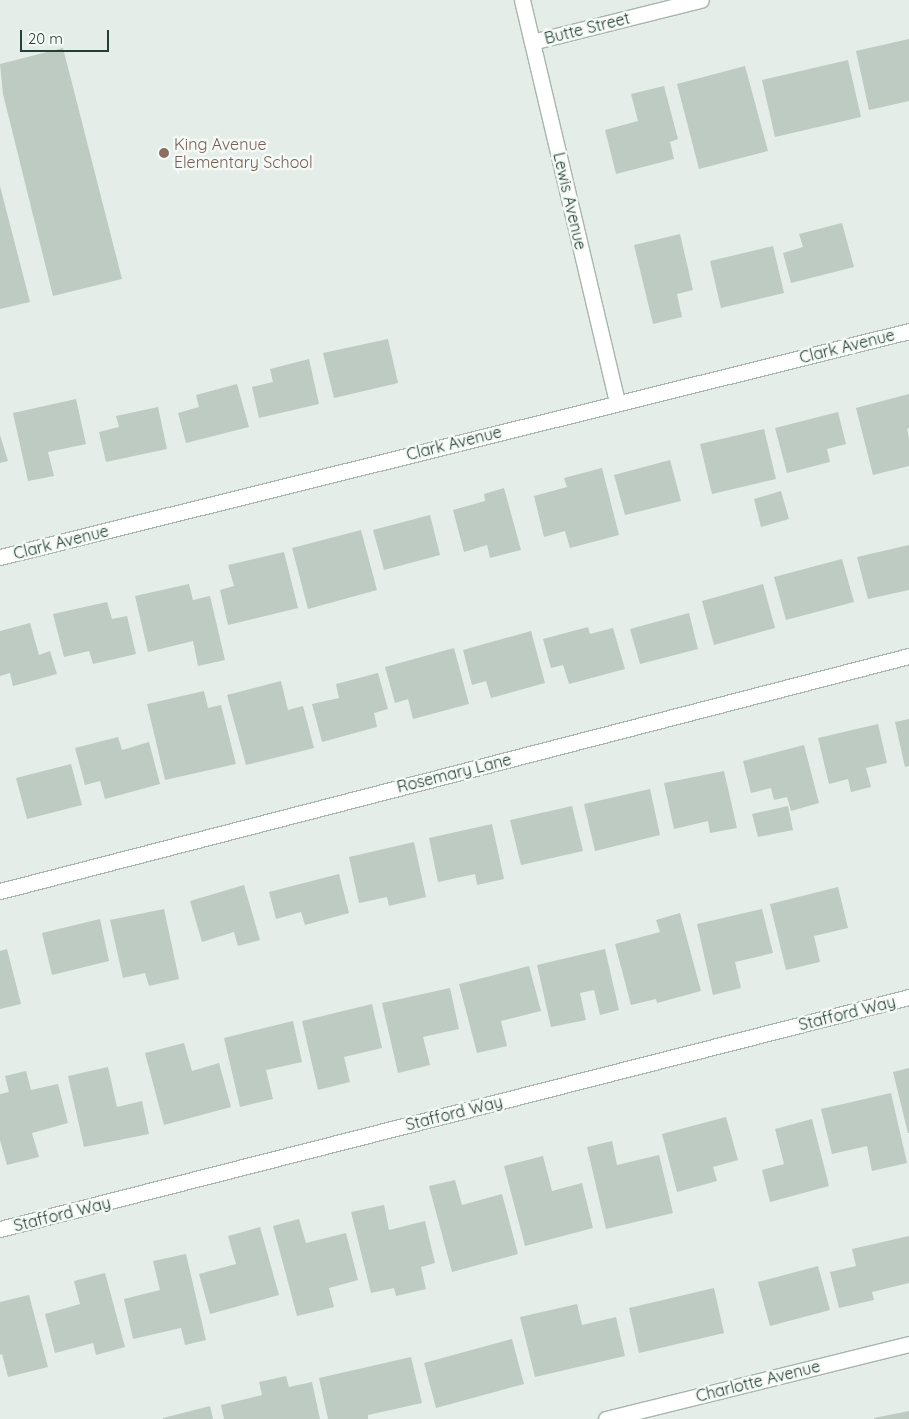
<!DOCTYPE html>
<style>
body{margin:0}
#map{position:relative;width:909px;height:1419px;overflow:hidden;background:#e4ede8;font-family:Quicksand,sans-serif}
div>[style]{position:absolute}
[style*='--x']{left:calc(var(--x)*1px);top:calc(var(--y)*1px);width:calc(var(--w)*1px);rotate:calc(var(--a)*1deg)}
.building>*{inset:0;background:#bdcbc3}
.roads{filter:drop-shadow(1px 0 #a7b5ae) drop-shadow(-1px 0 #a7b5ae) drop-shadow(0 1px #a7b5ae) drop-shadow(0 -1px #a7b5ae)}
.street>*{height:15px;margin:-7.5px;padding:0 7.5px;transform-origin:7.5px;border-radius:7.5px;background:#fff}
.secondary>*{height:15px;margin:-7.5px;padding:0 7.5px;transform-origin:7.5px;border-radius:7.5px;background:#fff}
.dots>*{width:14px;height:14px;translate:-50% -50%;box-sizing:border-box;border:2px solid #f5faf7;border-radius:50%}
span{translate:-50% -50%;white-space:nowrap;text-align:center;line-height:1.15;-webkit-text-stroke:5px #f5faf7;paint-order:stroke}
.street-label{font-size:16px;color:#243f33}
.education-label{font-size:16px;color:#785e54}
.left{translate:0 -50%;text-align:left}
.scale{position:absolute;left:20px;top:30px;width:89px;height:22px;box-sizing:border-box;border:2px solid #243f33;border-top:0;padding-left:6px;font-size:15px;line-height:18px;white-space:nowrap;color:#243f33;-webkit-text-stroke:4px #f5faf7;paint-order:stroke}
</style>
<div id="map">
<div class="building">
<div style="clip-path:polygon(909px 39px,909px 101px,869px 110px,856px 51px)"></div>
<div style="clip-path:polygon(63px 48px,122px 279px,53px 296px,3px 94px,0 64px)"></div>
<div style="clip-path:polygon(848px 60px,861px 117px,775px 137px,762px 80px)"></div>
<div style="clip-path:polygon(745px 66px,768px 151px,699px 169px,677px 84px)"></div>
<div style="clip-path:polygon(664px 86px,678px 139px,670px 142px,674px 159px,616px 174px,605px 130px,638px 121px,631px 94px)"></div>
<div style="clip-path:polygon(0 186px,30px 302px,0 309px)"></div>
<div style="clip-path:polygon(842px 223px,854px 267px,791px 283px,783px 253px,803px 247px,799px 234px)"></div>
<div style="clip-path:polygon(680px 234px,693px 290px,677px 294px,682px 317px,653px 324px,634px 245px)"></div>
<div style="clip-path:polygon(773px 246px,784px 293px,721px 308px,710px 261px)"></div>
<div style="clip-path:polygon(388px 339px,398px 383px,334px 398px,323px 353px)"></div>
<div style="clip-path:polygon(309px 359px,319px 404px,259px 418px,252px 387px,273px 382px,270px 369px)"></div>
<div style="clip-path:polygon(237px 384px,249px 427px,186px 443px,178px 413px,199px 407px,196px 395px)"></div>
<div style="clip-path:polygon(909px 394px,909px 428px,907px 429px,909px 438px,909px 466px,873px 475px,856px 408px)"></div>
<div style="clip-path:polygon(76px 399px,86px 444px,48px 452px,54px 476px,28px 481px,13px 413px)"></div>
<div style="clip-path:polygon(158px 407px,167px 449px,106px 462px,99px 432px,119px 427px,116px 416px)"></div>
<div style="clip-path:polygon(838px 412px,846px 444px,827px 449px,830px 462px,787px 473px,775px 428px)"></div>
<div style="clip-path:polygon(764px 429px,776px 479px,712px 494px,700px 444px)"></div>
<div style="clip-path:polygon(0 435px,8px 461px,0 463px)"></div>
<div style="clip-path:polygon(670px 460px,681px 501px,625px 515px,614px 475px)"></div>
<div style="clip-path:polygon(602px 468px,619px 535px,570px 548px,565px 531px,544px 537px,534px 496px,567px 487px,564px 478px)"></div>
<div style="clip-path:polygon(504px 488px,521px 550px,490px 558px,487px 545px,464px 552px,453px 510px,485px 501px,484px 494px)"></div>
<div style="clip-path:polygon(781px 491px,789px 519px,761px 527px,754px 499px)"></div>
<div style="clip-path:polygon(430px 515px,440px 555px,384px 570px,373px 530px)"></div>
<div style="clip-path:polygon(361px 530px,377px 590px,308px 609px,292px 548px)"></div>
<div style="clip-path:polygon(909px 545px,909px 590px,868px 599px,857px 557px)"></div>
<div style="clip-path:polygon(284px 552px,298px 608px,228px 625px,220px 590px,234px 586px,228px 565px)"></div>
<div style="clip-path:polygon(842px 559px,854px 602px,786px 620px,774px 577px)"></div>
<div style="clip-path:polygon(189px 584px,193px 600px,210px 596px,225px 660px,198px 666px,193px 641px,148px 652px,135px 596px)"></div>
<div style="clip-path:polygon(763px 584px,775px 628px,714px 645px,702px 601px)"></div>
<div style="clip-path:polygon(107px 602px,112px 619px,127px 616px,136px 654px,93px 664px,89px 651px,64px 657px,53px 614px)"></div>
<div style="clip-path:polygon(689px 613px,698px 649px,640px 664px,630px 629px)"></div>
<div style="clip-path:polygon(30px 623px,39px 655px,50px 651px,57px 674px,13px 686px,10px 673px,0 676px,0 631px)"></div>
<div style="clip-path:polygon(588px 627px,590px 634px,613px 628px,625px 669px,569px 684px,563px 665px,551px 668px,543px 639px)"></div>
<div style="clip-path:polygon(531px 631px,545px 683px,491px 698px,486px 681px,472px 685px,463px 650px)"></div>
<div style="clip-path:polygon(454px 648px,469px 704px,413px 719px,408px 699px,395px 703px,385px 667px)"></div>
<div style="clip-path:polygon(378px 673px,388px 709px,374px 713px,377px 727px,322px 742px,312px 704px,339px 698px,336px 684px)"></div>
<div style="clip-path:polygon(281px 681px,288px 710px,303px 706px,314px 748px,246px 765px,227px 695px)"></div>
<div style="clip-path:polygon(204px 691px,208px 708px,221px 705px,236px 764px,165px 780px,147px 704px)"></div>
<div style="clip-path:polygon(909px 719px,909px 766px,905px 767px,895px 722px)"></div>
<div style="clip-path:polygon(878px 724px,887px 763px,866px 768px,871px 787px,851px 792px,848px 779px,829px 784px,818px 738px)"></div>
<div style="clip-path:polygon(118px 737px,122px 750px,149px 742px,160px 784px,105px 799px,100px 781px,85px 785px,75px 748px)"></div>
<div style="clip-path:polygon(804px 745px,819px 803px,791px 811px,787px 797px,774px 800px,771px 788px,751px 793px,743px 761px)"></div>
<div style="clip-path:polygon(71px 764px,82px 805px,27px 819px,16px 778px)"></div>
<div style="clip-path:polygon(724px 771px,737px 828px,710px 833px,708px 821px,674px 829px,664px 783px)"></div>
<div style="clip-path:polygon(650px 789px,660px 835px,595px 851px,584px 804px)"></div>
<div style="clip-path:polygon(572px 806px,583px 851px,521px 865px,510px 820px)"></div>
<div style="clip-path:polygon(788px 806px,793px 830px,758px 837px,752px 814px)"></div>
<div style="clip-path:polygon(492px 824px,504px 879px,477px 885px,475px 874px,438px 882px,429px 838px)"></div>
<div style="clip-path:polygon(414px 842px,426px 897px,389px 906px,387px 897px,359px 903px,349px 857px)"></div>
<div style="clip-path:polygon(339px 874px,349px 913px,305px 925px,301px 912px,276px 919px,269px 892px)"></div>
<div style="clip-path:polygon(244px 885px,260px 940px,238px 946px,234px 932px,202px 942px,190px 901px)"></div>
<div style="clip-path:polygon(838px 887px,848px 928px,814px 936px,820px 962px,786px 970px,770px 904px)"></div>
<div style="clip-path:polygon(164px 909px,179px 979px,149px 986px,145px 973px,123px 978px,110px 920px)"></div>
<div style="clip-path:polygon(762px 909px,773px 953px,735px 962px,741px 988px,713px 995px,697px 924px)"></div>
<div style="clip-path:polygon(680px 913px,701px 991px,657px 1003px,656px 999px,631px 1005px,615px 944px,660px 932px,656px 920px)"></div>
<div style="clip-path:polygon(100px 919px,109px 961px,52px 975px,42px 933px)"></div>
<div style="clip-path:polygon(7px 949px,21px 1004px,0 1009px,0 951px)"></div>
<div style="clip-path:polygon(605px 949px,619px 1010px,600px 1015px,594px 990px,580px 993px,586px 1020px,551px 1027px,537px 965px)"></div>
<div style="clip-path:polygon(529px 966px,541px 1011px,501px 1021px,507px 1046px,477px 1053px,459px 984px)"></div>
<div style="clip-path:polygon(450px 988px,459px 1029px,423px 1037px,430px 1065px,398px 1073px,382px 1003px)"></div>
<div style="clip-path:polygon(372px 1004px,382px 1048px,344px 1057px,350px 1082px,318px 1090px,302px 1021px)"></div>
<div style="clip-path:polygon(293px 1021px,302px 1062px,266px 1070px,273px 1099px,240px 1107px,224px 1038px)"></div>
<div style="clip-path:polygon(184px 1043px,192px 1071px,219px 1063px,231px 1107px,164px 1125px,145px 1053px)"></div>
<div style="clip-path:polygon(108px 1067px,117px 1107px,142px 1101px,149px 1134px,84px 1147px,68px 1076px)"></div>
<div style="clip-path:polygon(909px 1068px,909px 1133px,908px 1133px,893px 1072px)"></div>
<div style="clip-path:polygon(26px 1071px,31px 1090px,58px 1084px,68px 1123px,32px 1133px,39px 1157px,7px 1165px,0 1140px,0 1094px,9px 1092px,5px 1076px)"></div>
<div style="clip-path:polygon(891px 1093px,907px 1163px,872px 1171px,867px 1146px,832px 1154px,821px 1109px)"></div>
<div style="clip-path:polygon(726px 1117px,738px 1160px,713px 1167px,717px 1181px,677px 1192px,662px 1134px)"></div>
<div style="clip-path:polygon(812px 1119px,829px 1186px,770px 1202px,762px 1170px,784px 1164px,775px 1129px)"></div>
<div style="clip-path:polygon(612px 1141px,617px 1165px,659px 1155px,673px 1213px,606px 1229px,587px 1147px)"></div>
<div style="clip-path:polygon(543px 1156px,552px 1191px,582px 1183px,593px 1228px,525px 1246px,504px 1166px)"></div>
<div style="clip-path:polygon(455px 1180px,462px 1205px,502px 1194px,518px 1254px,452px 1272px,429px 1186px)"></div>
<div style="clip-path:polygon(384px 1205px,389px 1230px,425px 1221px,435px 1263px,421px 1267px,426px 1289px,396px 1296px,394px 1288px,371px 1293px,351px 1212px)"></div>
<div style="clip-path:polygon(299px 1219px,306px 1243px,346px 1233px,358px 1280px,329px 1288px,334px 1307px,297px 1316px,273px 1226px)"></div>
<div style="clip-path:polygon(260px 1227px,279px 1295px,210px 1314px,199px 1274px,236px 1264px,228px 1236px)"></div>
<div style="clip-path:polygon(909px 1236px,909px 1283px,872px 1292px,874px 1300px,839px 1308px,830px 1272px,856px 1266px,852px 1249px)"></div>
<div style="clip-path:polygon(186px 1254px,206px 1340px,185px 1345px,181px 1328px,133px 1339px,124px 1299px,160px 1290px,153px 1261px)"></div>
<div style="clip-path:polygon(818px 1266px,830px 1310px,770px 1326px,758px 1282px)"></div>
<div style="clip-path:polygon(105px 1273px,125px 1347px,96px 1355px,93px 1343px,55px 1353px,45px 1314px,80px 1304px,74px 1281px)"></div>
<div style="clip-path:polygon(714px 1288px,724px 1333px,639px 1353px,629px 1308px)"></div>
<div style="clip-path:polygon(29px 1295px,48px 1367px,8px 1377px,2px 1354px,0 1355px,0 1302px)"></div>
<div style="clip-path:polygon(577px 1304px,582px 1325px,616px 1317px,625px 1356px,535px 1377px,520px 1317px)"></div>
<div style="clip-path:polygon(512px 1339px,524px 1384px,436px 1408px,424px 1363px)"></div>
<div style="clip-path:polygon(411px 1357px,422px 1403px,368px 1415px,368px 1419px,328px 1419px,319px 1378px)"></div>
<div style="clip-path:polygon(286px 1376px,289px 1387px,312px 1382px,320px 1419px,224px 1419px,221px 1405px,262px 1395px,259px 1382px)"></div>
<div style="clip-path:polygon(210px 1406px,213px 1419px,163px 1419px,163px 1418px)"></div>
<div style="clip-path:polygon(909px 1411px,909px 1419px,874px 1419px,874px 1418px)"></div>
</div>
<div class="roads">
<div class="street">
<div style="--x:522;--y:0;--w:413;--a:76.7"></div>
<div style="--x:532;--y:42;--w:174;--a:-14"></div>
<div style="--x:0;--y:891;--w:939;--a:-14.5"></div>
<div style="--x:0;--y:1229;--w:938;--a:-14.32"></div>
<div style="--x:606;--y:1419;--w:312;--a:-13.9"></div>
</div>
<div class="secondary">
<div style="--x:0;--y:557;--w:937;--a:-13.96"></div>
</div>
</div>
<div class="dots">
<div style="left:164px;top:153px;background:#8d6e63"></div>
</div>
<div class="street-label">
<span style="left:587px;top:28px;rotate:-14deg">Butte Street</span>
<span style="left:570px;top:201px;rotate:77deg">Lewis Avenue</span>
<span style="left:847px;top:346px;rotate:-14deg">Clark Avenue</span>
<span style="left:454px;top:443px;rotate:-14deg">Clark Avenue</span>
<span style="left:61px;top:542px;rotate:-14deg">Clark Avenue</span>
<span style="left:454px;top:773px;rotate:-14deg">Rosemary Lane</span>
<span style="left:847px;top:1013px;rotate:-14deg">Stafford Way</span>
<span style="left:454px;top:1113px;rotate:-14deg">Stafford Way</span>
<span style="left:62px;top:1214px;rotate:-14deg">Stafford Way</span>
<span style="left:758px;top:1381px;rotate:-14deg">Charlotte Avenue</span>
</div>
<div class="education-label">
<span class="left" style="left:174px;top:153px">King Avenue<br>Elementary School</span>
</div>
<div class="scale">20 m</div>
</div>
